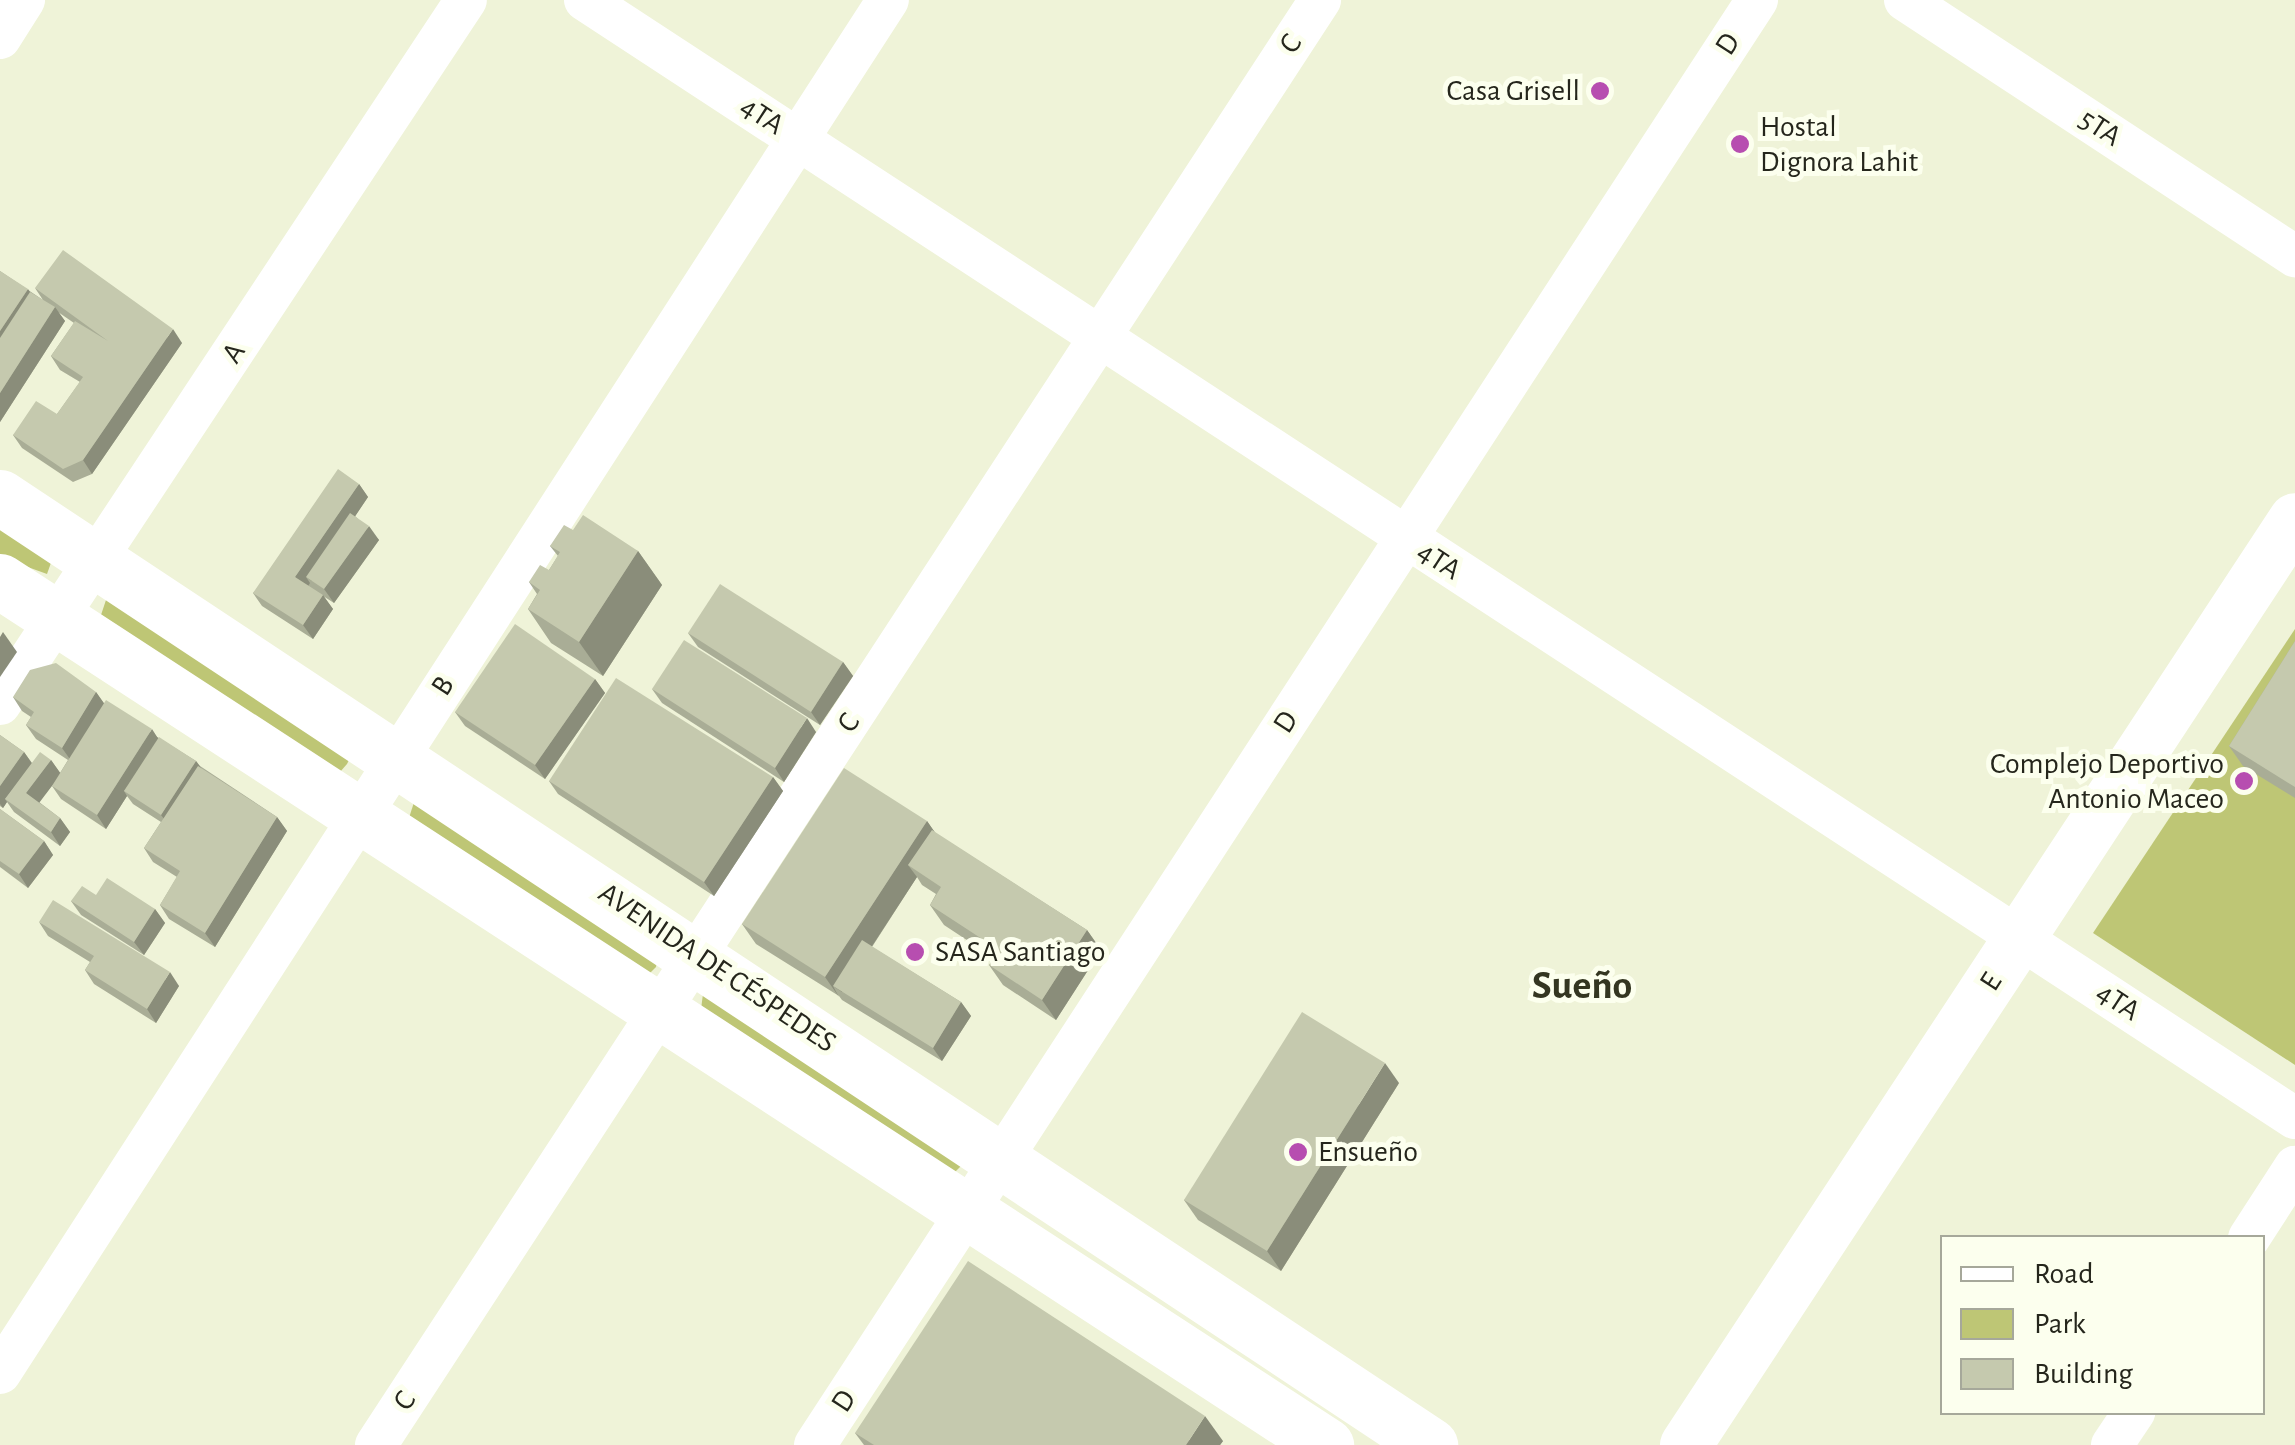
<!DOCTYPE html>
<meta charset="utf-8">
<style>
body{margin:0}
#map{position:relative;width:2295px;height:1445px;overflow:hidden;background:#eff3d8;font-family:"Alegreya Sans",sans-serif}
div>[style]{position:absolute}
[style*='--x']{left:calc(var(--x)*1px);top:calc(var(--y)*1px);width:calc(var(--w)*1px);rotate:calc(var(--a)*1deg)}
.green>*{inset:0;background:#bec675}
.minor>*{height:42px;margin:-21px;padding:0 21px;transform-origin:21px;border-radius:21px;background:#fff}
.tertiary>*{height:52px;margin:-26px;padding:0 26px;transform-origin:26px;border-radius:26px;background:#fff}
.secondary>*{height:55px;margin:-27.5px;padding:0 27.5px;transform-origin:27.5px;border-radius:27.5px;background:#fff}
.wall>*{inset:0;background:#a9ad96}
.shaded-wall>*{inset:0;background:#8a8d7a}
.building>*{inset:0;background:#c5c9ae}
.dots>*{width:28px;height:28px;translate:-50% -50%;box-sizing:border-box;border:5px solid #fcffee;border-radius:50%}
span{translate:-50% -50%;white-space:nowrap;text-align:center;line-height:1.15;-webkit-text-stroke:10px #fcffee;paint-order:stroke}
.street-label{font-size:30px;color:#25261c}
.poi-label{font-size:30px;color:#25261c}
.right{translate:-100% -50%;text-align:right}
.left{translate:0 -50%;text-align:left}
.district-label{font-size:40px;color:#343621;font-weight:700}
.legend{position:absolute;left:1940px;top:1235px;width:325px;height:180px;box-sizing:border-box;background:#fcffee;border:2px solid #a6a89a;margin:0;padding:12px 18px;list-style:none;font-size:30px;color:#25261c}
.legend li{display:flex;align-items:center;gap:20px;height:50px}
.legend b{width:50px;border:2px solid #a6a89a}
</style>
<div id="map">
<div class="green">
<div style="clip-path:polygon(0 520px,52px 560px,47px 574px,0 557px)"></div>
<div style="clip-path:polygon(107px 597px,349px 760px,347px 764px,340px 772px,101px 615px)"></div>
<div style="clip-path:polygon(2295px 629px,2295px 1065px,2093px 933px)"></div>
<div style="clip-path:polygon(415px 799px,657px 962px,656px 967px,648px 975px,409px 818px)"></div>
<div style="clip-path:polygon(703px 994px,963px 1164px,955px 1172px,701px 1009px)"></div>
</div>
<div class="minor">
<div style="--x:585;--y:0;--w:2043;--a:33.18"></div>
<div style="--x:1905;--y:0;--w:467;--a:33.3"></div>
<div style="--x:0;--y:38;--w:45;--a:-57.7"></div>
<div style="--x:0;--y:704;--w:844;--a:-56.5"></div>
<div style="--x:2249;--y:1238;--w:85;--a:-57.1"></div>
<div style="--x:0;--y:1373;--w:1635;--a:-57.11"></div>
<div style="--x:376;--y:1445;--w:1726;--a:-56.84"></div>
<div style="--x:815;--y:1445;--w:1725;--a:-56.9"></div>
<div style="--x:2112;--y:1445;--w:40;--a:-56"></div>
</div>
<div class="tertiary">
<div style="--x:1686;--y:1445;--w:1108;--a:-56.67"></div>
</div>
<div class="secondary">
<div style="--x:0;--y:497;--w:1716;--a:33.54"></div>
<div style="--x:0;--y:581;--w:1583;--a:33.09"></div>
</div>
<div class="wall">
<div style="clip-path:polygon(0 271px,43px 300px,35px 288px,182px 343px,92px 474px,73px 482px,22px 448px,13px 435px,57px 414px,80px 382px,60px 370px,51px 356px,74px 323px,58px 312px,65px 321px,0 422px)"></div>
<div style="clip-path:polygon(359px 484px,368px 497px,355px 516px,379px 540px,334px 603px,323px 596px,333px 609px,313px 639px,262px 606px,253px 593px)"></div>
<div style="clip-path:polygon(573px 530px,638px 551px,662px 585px,603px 676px,551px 643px,528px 609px,537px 594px,529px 582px,549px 570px,558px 556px,550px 546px)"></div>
<div style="clip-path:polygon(688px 633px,843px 662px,853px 676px,820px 725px,698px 647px)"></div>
<div style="clip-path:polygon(2295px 641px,2295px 798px,2243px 766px,2229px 746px)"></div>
<div style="clip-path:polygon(595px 679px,605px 693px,545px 779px,465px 726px,455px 712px)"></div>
<div style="clip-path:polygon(652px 689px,816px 732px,784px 782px,662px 703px)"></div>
<div style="clip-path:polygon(96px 692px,104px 704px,196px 761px,200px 766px,277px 817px,287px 831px,215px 947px,169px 919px,160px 905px,177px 877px,153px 862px,144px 848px,161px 822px,133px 804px,127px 796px,106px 829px,61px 799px,52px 786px,53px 784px,39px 802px,60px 818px,70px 832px,60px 846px,14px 812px,7px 802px,3px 808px,0 806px,0 735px,24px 752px,32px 763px,51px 760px,60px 773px,68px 760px,36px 739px,26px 725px,31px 717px,22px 711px,13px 697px)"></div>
<div style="clip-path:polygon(773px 777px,783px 791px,714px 896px,558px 794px,549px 781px)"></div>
<div style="clip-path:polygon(0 809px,44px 841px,53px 855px,28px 888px,0 867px)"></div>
<div style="clip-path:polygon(927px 821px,935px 833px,1087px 930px,1101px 950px,1056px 1020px,1003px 985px,989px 965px,994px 958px,944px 925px,930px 905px,936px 894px,922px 885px,917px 877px,872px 947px,961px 1002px,971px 1016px,942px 1061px,842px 1000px,839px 996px,756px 944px,742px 924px)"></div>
<div style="clip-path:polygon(96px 895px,155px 909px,165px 923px,144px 955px,81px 915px,71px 901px)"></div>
<div style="clip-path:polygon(39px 922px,179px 986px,156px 1023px,94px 984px,85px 970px,90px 962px,48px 936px)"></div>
<div style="clip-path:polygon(1399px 1083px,1281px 1271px,1198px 1220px,1184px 1200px)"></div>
<div style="clip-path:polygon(855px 1433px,1223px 1441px,1220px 1445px,864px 1445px)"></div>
</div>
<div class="shaded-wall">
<div style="clip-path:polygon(28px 289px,37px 303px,0 359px,0 331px)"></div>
<div style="clip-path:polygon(55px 307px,65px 321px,0 422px,0 393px)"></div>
<div style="clip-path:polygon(173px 329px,182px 343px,92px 474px,83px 460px)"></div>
<div style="clip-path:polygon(359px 484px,368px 497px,312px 581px,306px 577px,310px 583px,305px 591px,295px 577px)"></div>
<div style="clip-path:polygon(369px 526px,379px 540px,334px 603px,324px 589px)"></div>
<div style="clip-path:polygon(638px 551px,662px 585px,603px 676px,579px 642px)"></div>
<div style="clip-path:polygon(323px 595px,333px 609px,313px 639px,303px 625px)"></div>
<div style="clip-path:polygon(3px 632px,17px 652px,0 677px,0 637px)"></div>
<div style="clip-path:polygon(843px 662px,853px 676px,820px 725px,811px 712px)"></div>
<div style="clip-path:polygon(595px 679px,605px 693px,545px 779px,535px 765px)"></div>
<div style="clip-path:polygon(96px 692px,106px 706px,72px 762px,62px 748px)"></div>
<div style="clip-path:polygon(807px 718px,816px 732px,784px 782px,775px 768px)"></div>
<div style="clip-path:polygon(152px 729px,161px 743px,124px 791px,127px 796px,106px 829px,97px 815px)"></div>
<div style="clip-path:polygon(24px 752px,33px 765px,5px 799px,7px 802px,3px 808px,0 804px,0 786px)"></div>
<div style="clip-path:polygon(51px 760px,61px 774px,36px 807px,26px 793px)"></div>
<div style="clip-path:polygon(196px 761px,206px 775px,171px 828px,161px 815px)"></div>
<div style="clip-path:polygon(773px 777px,783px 791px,714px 896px,704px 882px)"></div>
<div style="clip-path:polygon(277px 817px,287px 831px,215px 947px,205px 933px)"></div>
<div style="clip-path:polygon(60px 818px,70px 832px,60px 846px,51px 832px)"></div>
<div style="clip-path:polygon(927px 821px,941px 841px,908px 865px,917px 877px,842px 992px,833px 986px,839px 997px,825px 977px)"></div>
<div style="clip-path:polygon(44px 841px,53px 855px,28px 888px,19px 874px)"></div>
<div style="clip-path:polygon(155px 909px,165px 923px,144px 955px,134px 942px)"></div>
<div style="clip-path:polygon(1087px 930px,1101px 950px,1056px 1020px,1042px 1000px)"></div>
<div style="clip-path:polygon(170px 972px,179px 986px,156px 1023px,147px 1009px)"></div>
<div style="clip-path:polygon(961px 1002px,971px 1016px,942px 1061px,933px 1048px)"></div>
<div style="clip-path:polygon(1385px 1063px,1399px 1083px,1281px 1271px,1267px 1251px)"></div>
<div style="clip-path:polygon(1205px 1416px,1223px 1441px,1220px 1445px,1186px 1445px)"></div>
</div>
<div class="building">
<div style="clip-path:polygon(63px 250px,173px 329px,83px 460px,63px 469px,13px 435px,36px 401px,57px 414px,83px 377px,51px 356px,75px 321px,108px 341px,35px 288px)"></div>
<div style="clip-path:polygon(0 271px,28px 289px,0 331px)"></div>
<div style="clip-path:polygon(30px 292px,55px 307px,0 393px,0 338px)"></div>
<div style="clip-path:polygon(338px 469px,359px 484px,295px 577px,323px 595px,303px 625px,253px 593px)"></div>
<div style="clip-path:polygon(350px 513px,369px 526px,324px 589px,306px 577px)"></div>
<div style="clip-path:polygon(583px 515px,638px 551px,579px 642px,528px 609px,540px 590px,529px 582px,540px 565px,549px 570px,560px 552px,550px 546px,564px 525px,573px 530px)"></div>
<div style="clip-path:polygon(720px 584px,843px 662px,811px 712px,688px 633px)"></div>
<div style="clip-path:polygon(515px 624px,595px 679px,535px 765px,455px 712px)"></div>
<div style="clip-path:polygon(684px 640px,807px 718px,775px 768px,652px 689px)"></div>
<div style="clip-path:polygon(2295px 641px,2295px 787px,2229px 746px)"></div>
<div style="clip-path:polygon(56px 663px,96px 692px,62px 748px,26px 725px,34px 712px,13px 697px,30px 670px)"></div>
<div style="clip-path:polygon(616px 678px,773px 777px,704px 882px,549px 781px)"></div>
<div style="clip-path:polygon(106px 700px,152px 729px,97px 815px,52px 786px)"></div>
<div style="clip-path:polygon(0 735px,24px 752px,0 786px)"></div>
<div style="clip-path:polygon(159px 737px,196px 761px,161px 815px,124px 791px)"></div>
<div style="clip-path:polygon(40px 752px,51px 760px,26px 793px,60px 818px,51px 832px,5px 799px)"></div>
<div style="clip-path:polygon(198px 766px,277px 817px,205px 933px,160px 905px,180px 871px,144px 848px)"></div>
<div style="clip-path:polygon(844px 768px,927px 821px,825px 977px,742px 924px)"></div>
<div style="clip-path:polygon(0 809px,44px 841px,19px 874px,0 861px)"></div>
<div style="clip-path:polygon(932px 830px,1087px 930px,1042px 1000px,989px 965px,999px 950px,930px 905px,941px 887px,908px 865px)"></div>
<div style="clip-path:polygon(107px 878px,155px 909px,134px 942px,71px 901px,82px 886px,96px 895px)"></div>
<div style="clip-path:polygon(53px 900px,170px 972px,147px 1009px,85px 970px,94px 956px,39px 922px)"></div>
<div style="clip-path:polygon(862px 940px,961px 1002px,933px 1048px,833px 986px)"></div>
<div style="clip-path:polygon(1302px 1012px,1385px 1063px,1267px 1251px,1184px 1200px)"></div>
<div style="clip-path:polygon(968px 1261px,1205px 1416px,1186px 1445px,874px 1445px,855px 1433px)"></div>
</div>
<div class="dots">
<div style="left:1600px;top:91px;background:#b74eb0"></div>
<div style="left:1740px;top:144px;background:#b74eb0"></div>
<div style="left:2244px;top:781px;background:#b74eb0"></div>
<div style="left:915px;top:952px;background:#b74eb0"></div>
<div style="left:1298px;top:1152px;background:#b74eb0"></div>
</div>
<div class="street-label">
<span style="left:1291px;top:44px;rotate:-57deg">C</span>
<span style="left:1728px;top:44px;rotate:-57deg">D</span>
<span style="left:762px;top:116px;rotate:33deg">4TA</span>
<span style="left:2100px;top:128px;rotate:33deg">5TA</span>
<span style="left:234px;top:353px;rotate:-57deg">A</span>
<span style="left:1439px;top:561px;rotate:33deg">4TA</span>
<span style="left:443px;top:686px;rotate:-57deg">B</span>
<span style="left:1286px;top:722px;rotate:-57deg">D</span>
<span style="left:849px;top:723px;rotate:-57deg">C</span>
<span style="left:717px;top:968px;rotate:34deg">AVENIDA DE CÉSPEDES</span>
<span style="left:1991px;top:982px;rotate:-57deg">E</span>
<span style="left:2118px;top:1002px;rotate:33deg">4TA</span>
<span style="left:405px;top:1401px;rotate:-57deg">C</span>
<span style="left:844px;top:1401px;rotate:-57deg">D</span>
</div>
<div class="poi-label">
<span class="right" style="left:1580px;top:91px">Casa Grisell</span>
<span class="left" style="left:1760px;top:144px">Hostal<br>Dignora Lahit</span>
<span class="right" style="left:2224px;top:781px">Complejo Deportivo<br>Antonio Maceo</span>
<span class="left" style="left:935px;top:952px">SASA Santiago</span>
<span class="left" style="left:1318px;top:1152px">Ensueño</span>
</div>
<div class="district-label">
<span style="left:1582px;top:986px">Sueño</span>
</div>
<ul class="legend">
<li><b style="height:12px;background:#fff"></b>Road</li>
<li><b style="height:28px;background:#bec675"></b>Park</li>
<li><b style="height:28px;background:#c5c9ae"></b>Building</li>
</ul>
</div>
